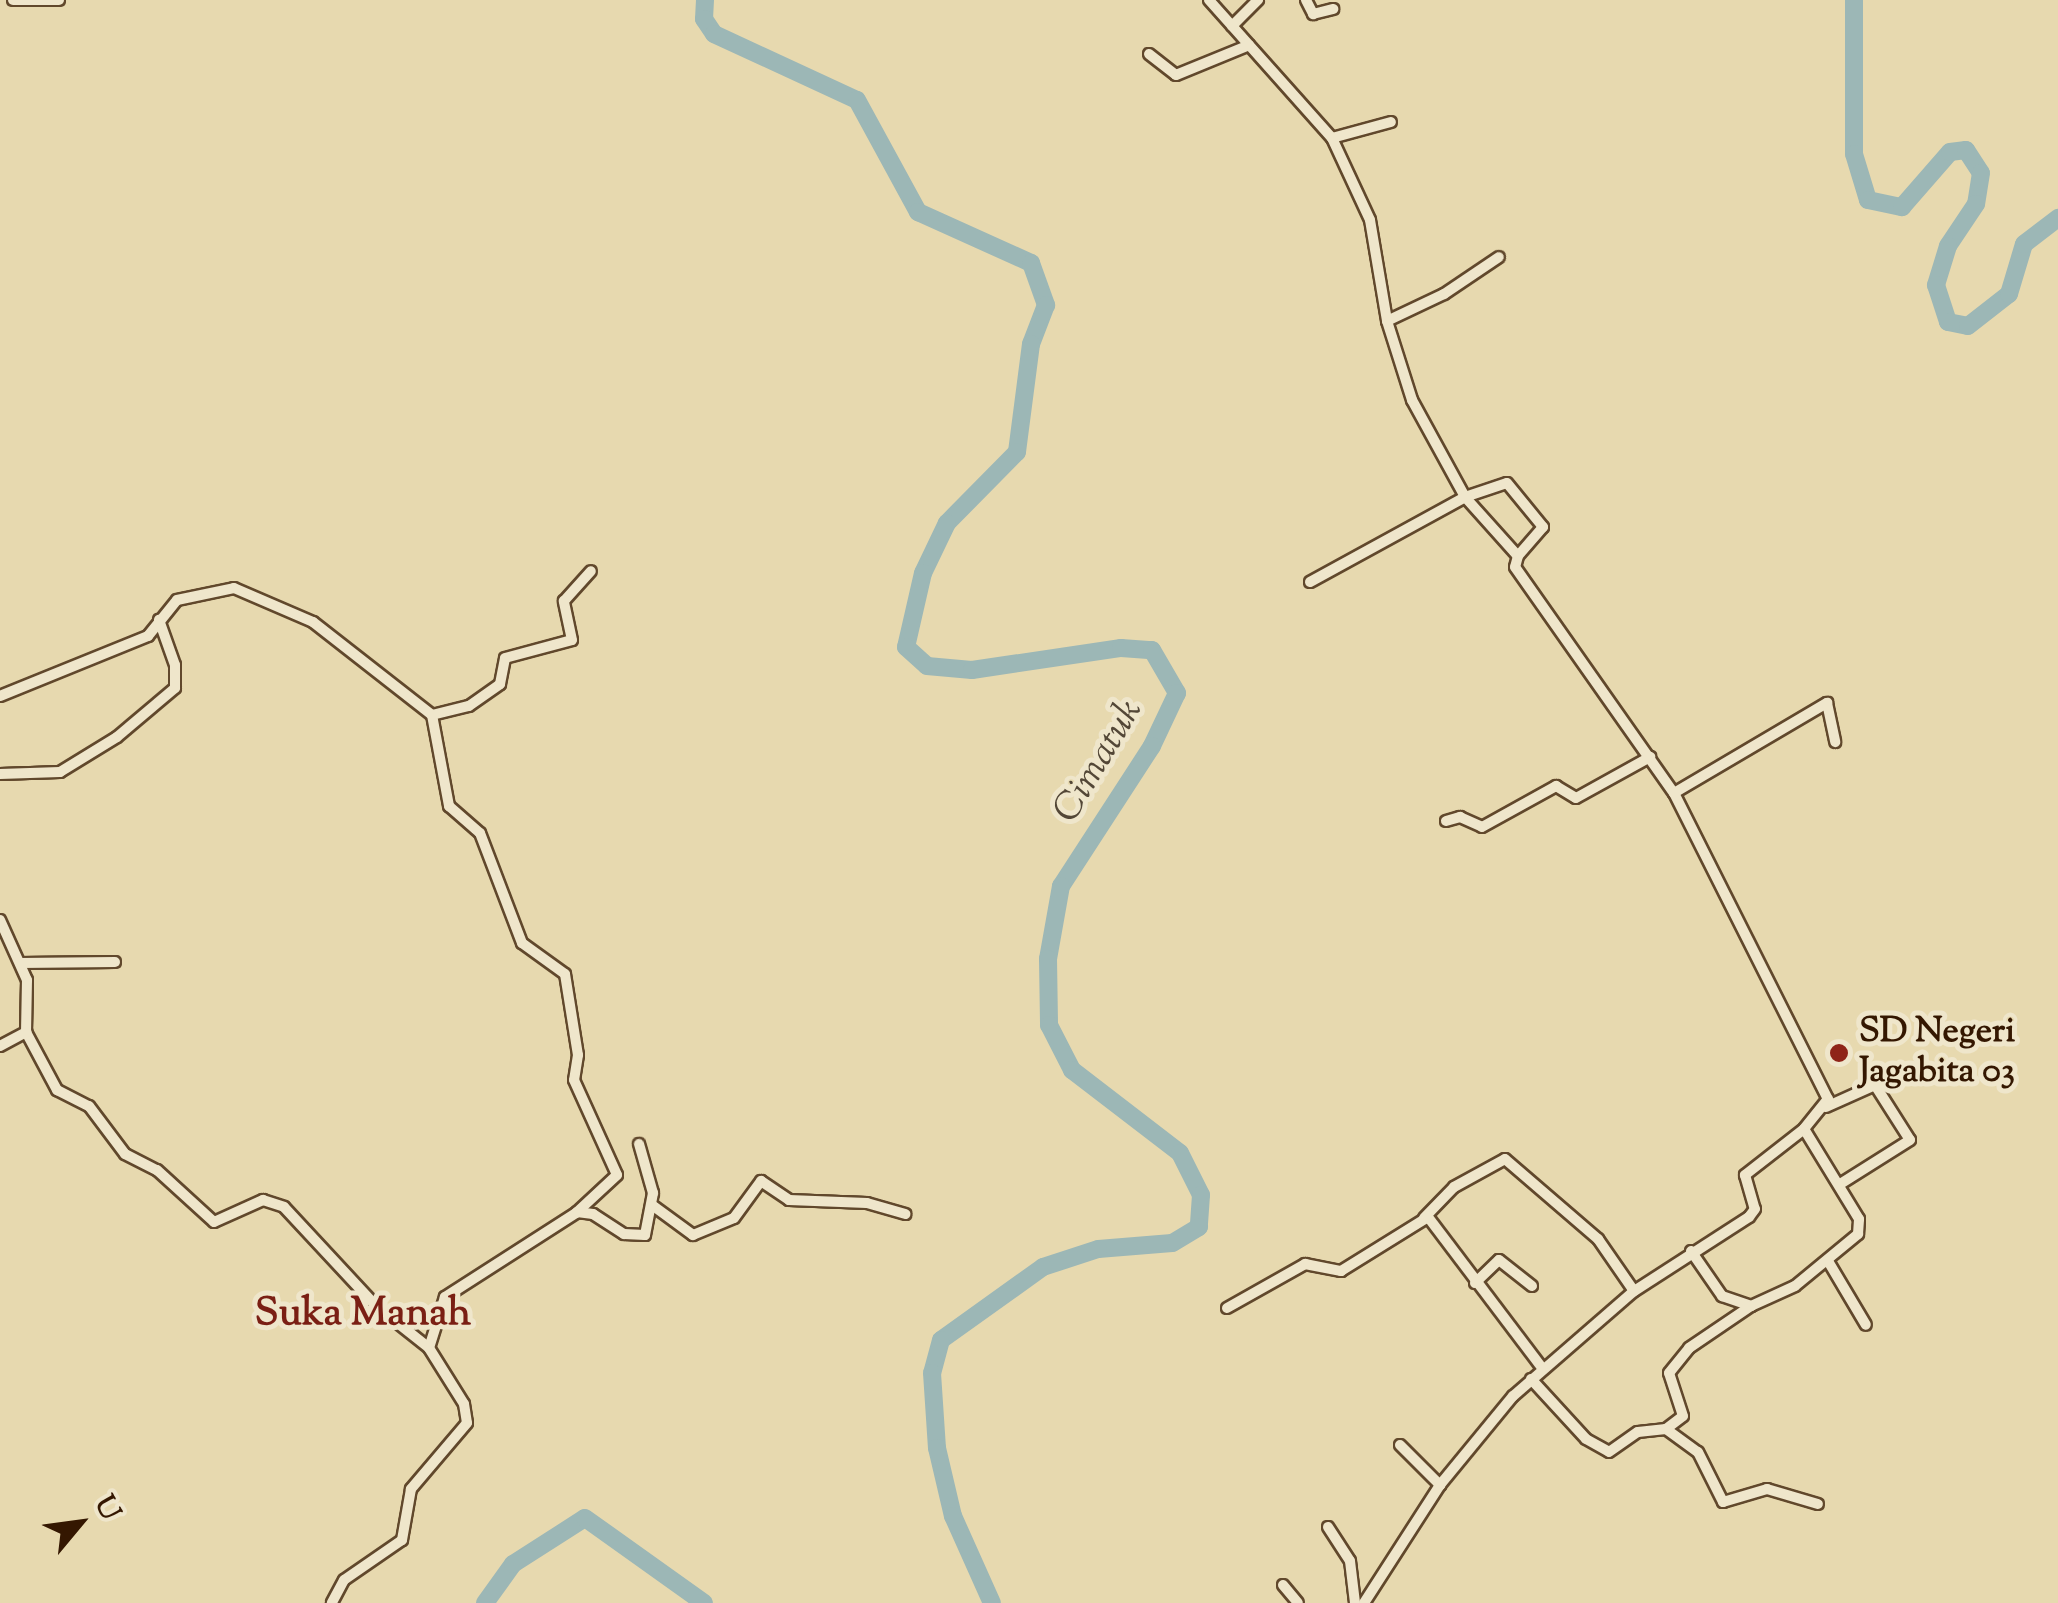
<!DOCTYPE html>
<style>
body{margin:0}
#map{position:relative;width:2058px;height:1603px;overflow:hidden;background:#e7d9af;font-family:"Sorts Mill Goudy",serif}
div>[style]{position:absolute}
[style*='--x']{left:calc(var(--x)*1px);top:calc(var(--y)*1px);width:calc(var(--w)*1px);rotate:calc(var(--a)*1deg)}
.river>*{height:18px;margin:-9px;padding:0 9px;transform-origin:9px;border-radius:9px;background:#9cb7b6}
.roads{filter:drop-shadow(2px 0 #61482c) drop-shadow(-2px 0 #61482c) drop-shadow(0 2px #61482c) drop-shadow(0 -2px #61482c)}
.street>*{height:10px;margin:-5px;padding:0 5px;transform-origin:5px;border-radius:5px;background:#efe6cb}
.dots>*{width:28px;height:28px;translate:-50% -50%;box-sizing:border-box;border:5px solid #efe6cb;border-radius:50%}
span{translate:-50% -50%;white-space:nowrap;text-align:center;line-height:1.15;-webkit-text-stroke:10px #efe6cb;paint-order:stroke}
.poi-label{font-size:35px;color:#341701;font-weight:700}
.left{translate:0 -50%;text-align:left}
.water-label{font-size:38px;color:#534737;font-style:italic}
.quarter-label{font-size:40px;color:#7a1f14;font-weight:700}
.north{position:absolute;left:30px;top:1473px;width:100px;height:100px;-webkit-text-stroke:8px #efe6cb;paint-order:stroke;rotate:61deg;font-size:28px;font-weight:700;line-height:40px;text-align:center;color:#341701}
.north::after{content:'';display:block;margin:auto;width:35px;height:45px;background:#341701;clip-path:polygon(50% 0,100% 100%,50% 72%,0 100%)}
</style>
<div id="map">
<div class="river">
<div style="--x:705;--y:0;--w:19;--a:93"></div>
<div style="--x:704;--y:19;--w:18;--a:56"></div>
<div style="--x:714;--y:34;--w:157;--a:24.8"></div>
<div style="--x:857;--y:100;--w:128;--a:61.4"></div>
<div style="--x:918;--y:212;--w:124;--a:24.3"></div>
<div style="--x:1031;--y:263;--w:45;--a:70.3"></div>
<div style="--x:1046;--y:305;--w:42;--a:111"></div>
<div style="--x:1031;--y:344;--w:109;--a:97.4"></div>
<div style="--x:1017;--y:452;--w:100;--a:134.6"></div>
<div style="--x:947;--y:523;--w:55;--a:115.6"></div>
<div style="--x:923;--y:573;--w:76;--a:102.9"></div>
<div style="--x:906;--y:647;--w:28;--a:42"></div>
<div style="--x:927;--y:666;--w:45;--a:5.1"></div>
<div style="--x:972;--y:670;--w:151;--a:-8.4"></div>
<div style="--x:1121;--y:648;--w:31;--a:4"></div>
<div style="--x:1152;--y:650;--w:50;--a:59.8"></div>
<div style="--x:1177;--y:693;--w:59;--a:115.3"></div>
<div style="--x:1152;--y:746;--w:167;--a:123"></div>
<div style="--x:1061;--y:886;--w:74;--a:100.1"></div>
<div style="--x:1048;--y:959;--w:66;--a:89.1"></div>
<div style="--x:1049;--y:1025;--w:51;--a:62.9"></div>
<div style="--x:1072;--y:1070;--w:136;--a:37.5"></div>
<div style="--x:1180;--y:1153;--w:47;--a:63.4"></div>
<div style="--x:1201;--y:1195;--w:32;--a:94"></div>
<div style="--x:1199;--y:1227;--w:31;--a:149"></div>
<div style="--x:1172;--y:1243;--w:74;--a:175.4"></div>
<div style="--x:1098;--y:1249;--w:58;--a:161.9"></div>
<div style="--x:1043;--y:1267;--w:125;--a:144.4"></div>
<div style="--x:941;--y:1340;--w:34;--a:105"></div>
<div style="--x:932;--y:1373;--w:75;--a:86.2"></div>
<div style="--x:937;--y:1448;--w:70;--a:76.8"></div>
<div style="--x:953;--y:1516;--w:95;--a:65.9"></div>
<div style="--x:1854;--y:0;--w:154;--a:90"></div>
<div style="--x:1854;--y:154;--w:48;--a:73.1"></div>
<div style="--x:1868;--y:200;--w:35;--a:12"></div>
<div style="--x:1902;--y:207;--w:73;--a:-48.9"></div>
<div style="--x:1950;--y:152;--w:16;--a:-7"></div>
<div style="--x:1966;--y:150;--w:27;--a:57"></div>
<div style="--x:1981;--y:173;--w:31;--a:99"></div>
<div style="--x:1976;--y:204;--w:50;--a:123.7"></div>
<div style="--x:1948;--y:246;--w:41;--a:107.1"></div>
<div style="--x:1936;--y:285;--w:39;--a:72"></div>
<div style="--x:1948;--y:322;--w:20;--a:11"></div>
<div style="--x:1968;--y:326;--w:52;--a:-38"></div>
<div style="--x:2009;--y:294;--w:52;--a:-73.3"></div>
<div style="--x:2024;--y:244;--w:43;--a:-37.4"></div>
<div style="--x:485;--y:1603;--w:48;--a:-54.3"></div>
<div style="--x:513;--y:1564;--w:85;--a:-32.6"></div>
<div style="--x:585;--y:1518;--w:146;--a:35.5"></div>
</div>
<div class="roads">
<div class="street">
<div style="--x:13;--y:0;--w:46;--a:0"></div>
<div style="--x:1209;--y:0;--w:185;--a:48.3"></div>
<div style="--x:1332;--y:138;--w:90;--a:65.1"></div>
<div style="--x:1370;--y:220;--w:102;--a:80.4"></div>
<div style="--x:1387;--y:321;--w:83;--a:72.4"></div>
<div style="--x:1412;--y:400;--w:111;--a:61.3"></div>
<div style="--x:1465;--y:497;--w:79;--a:48.1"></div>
<div style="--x:1518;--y:556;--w:11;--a:105"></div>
<div style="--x:1515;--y:567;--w:276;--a:54.9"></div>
<div style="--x:1674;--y:793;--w:343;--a:63.3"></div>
<div style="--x:1828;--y:1099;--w:38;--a:129"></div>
<div style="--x:1804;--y:1129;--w:75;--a:142.1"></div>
<div style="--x:1745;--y:1175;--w:35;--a:74"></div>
<div style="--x:1755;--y:1209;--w:10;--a:127"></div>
<div style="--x:1749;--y:1217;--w:137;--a:147.2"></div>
<div style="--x:1634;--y:1291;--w:160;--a:139"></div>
<div style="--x:1513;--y:1396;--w:115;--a:129.4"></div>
<div style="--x:1440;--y:1485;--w:140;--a:122.8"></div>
<div style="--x:1306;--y:0;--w:16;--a:63"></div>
<div style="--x:1313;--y:14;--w:21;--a:-14"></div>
<div style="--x:1232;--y:26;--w:37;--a:-45"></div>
<div style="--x:1149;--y:54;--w:34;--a:38"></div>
<div style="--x:1176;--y:75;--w:79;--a:-22.3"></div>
<div style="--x:1332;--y:138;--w:61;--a:-15.2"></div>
<div style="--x:1387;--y:321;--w:63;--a:-25.3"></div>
<div style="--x:1444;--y:294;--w:66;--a:-33.9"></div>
<div style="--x:1310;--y:582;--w:177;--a:-28.7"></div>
<div style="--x:1465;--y:497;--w:44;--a:-18.4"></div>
<div style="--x:1507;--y:483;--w:57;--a:50.7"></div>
<div style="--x:1543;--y:527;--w:38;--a:131"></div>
<div style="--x:0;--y:696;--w:160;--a:-22.1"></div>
<div style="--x:148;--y:636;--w:46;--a:-51.1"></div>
<div style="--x:177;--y:600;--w:58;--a:-11.9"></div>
<div style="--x:234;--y:588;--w:86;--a:23.3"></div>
<div style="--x:313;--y:622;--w:151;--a:38"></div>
<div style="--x:432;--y:715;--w:93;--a:79.4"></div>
<div style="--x:449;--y:806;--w:41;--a:41.1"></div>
<div style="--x:480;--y:833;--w:118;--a:69.1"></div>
<div style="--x:522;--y:943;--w:53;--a:35.8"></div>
<div style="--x:565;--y:974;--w:82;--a:80.9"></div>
<div style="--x:578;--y:1055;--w:25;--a:99"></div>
<div style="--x:574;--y:1080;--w:104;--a:65.6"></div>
<div style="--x:617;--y:1175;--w:56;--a:137.2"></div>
<div style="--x:576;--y:1213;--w:156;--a:147.3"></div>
<div style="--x:445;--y:1297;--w:53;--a:107.4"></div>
<div style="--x:432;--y:715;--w:38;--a:-14"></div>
<div style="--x:469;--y:706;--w:38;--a:-35"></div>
<div style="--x:500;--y:684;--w:26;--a:-79"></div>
<div style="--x:505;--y:658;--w:69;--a:-15"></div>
<div style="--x:572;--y:640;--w:40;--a:-102"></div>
<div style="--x:564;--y:601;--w:40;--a:-48"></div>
<div style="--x:0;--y:774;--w:60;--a:-1.9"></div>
<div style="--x:60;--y:772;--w:67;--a:-31.6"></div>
<div style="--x:117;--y:737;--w:76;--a:-40.2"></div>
<div style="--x:175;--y:688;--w:23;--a:-90"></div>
<div style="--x:175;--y:665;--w:48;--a:-109.6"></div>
<div style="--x:1674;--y:793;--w:178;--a:-30.5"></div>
<div style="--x:1827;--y:703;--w:40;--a:78"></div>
<div style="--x:1446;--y:821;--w:15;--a:-16"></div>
<div style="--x:1460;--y:817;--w:24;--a:24"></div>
<div style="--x:1482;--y:827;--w:85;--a:-29"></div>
<div style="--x:1556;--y:786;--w:23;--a:31"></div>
<div style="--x:1576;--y:798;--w:85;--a:-29"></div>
<div style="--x:0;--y:920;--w:66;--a:65.8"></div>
<div style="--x:27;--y:980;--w:52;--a:91.1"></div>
<div style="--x:26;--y:1032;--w:66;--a:61.9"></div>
<div style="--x:57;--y:1090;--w:36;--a:27"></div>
<div style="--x:89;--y:1106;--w:60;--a:53.1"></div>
<div style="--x:125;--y:1154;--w:36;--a:27"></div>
<div style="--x:157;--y:1170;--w:77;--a:42.4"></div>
<div style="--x:214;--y:1222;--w:54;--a:-24.2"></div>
<div style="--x:263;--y:1200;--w:22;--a:18"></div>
<div style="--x:284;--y:1207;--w:134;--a:47.1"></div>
<div style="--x:375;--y:1305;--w:69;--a:38.5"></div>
<div style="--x:429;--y:1348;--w:66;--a:58"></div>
<div style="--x:464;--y:1404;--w:19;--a:81"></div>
<div style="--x:467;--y:1423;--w:87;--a:130.3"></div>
<div style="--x:411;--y:1489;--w:52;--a:100"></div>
<div style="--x:402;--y:1540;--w:70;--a:145.4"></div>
<div style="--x:344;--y:1580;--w:26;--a:118"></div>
<div style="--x:20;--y:963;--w:95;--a:-0.6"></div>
<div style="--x:0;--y:1046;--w:30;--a:-28"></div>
<div style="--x:1826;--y:1107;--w:54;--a:-24.2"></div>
<div style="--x:1875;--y:1085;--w:65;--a:57.5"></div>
<div style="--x:1910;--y:1140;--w:83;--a:147.8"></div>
<div style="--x:652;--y:1205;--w:51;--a:36.2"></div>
<div style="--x:693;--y:1235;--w:44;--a:-22.5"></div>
<div style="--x:734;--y:1218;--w:46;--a:-53.9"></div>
<div style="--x:761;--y:1181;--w:34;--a:34"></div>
<div style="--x:789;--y:1200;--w:78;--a:2.2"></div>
<div style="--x:867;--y:1203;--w:40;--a:16"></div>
<div style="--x:577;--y:1212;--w:16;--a:7"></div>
<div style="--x:593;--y:1214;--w:37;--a:33"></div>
<div style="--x:624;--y:1234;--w:21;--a:3"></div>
<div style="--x:645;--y:1235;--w:43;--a:-79.2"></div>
<div style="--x:653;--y:1193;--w:51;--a:-105.9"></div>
<div style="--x:1424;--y:1218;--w:43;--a:-45.9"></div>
<div style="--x:1454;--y:1187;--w:58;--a:-28.8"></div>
<div style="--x:1505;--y:1159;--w:123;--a:40.7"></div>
<div style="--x:1598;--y:1239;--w:63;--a:55.3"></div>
<div style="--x:1691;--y:1251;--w:55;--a:55.4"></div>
<div style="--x:1722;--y:1296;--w:31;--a:19"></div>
<div style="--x:1751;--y:1306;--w:48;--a:-24.4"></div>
<div style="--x:1795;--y:1286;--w:82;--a:-39.5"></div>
<div style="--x:1858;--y:1234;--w:15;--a:-86"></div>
<div style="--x:1859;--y:1219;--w:105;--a:-121.4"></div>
<div style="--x:1828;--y:1261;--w:74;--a:59.3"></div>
<div style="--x:1475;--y:1283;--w:33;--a:-44"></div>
<div style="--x:1499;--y:1260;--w:42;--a:38.2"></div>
<div style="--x:1227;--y:1308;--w:90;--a:-29.4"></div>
<div style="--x:1305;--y:1264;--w:37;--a:11"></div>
<div style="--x:1341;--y:1271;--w:102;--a:-31.8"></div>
<div style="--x:1428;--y:1217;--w:189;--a:52.9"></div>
<div style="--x:1531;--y:1379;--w:81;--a:47.5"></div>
<div style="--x:1586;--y:1439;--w:26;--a:29"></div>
<div style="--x:1609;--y:1452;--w:35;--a:-35"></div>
<div style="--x:1638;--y:1432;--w:28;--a:-6"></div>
<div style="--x:1666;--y:1429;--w:21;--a:-37"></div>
<div style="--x:1683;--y:1416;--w:45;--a:-108"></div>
<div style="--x:1669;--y:1373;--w:32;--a:-51"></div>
<div style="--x:1689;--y:1348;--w:75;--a:-34.1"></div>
<div style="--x:1666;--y:1429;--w:39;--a:36"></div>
<div style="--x:1698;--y:1452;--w:56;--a:63.4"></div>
<div style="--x:1723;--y:1502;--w:46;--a:-16.5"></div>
<div style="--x:1767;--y:1489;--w:53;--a:16.4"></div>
<div style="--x:1400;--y:1445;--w:57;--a:45"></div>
<div style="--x:1328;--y:1527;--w:40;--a:57.1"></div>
<div style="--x:1350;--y:1561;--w:42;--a:83.2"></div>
<div style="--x:1283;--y:1585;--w:23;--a:50"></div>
</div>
</div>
<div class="dots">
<div style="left:1839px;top:1053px;background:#8f2418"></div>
</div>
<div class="poi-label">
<span class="left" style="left:1859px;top:1053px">SD Negeri<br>Jagabita 03</span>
</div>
<div class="water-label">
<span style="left:1100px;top:762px;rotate:-59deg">Cimatuk</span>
</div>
<div class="quarter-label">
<span style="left:363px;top:1315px">Suka Manah</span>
</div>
<div class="north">U</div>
</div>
